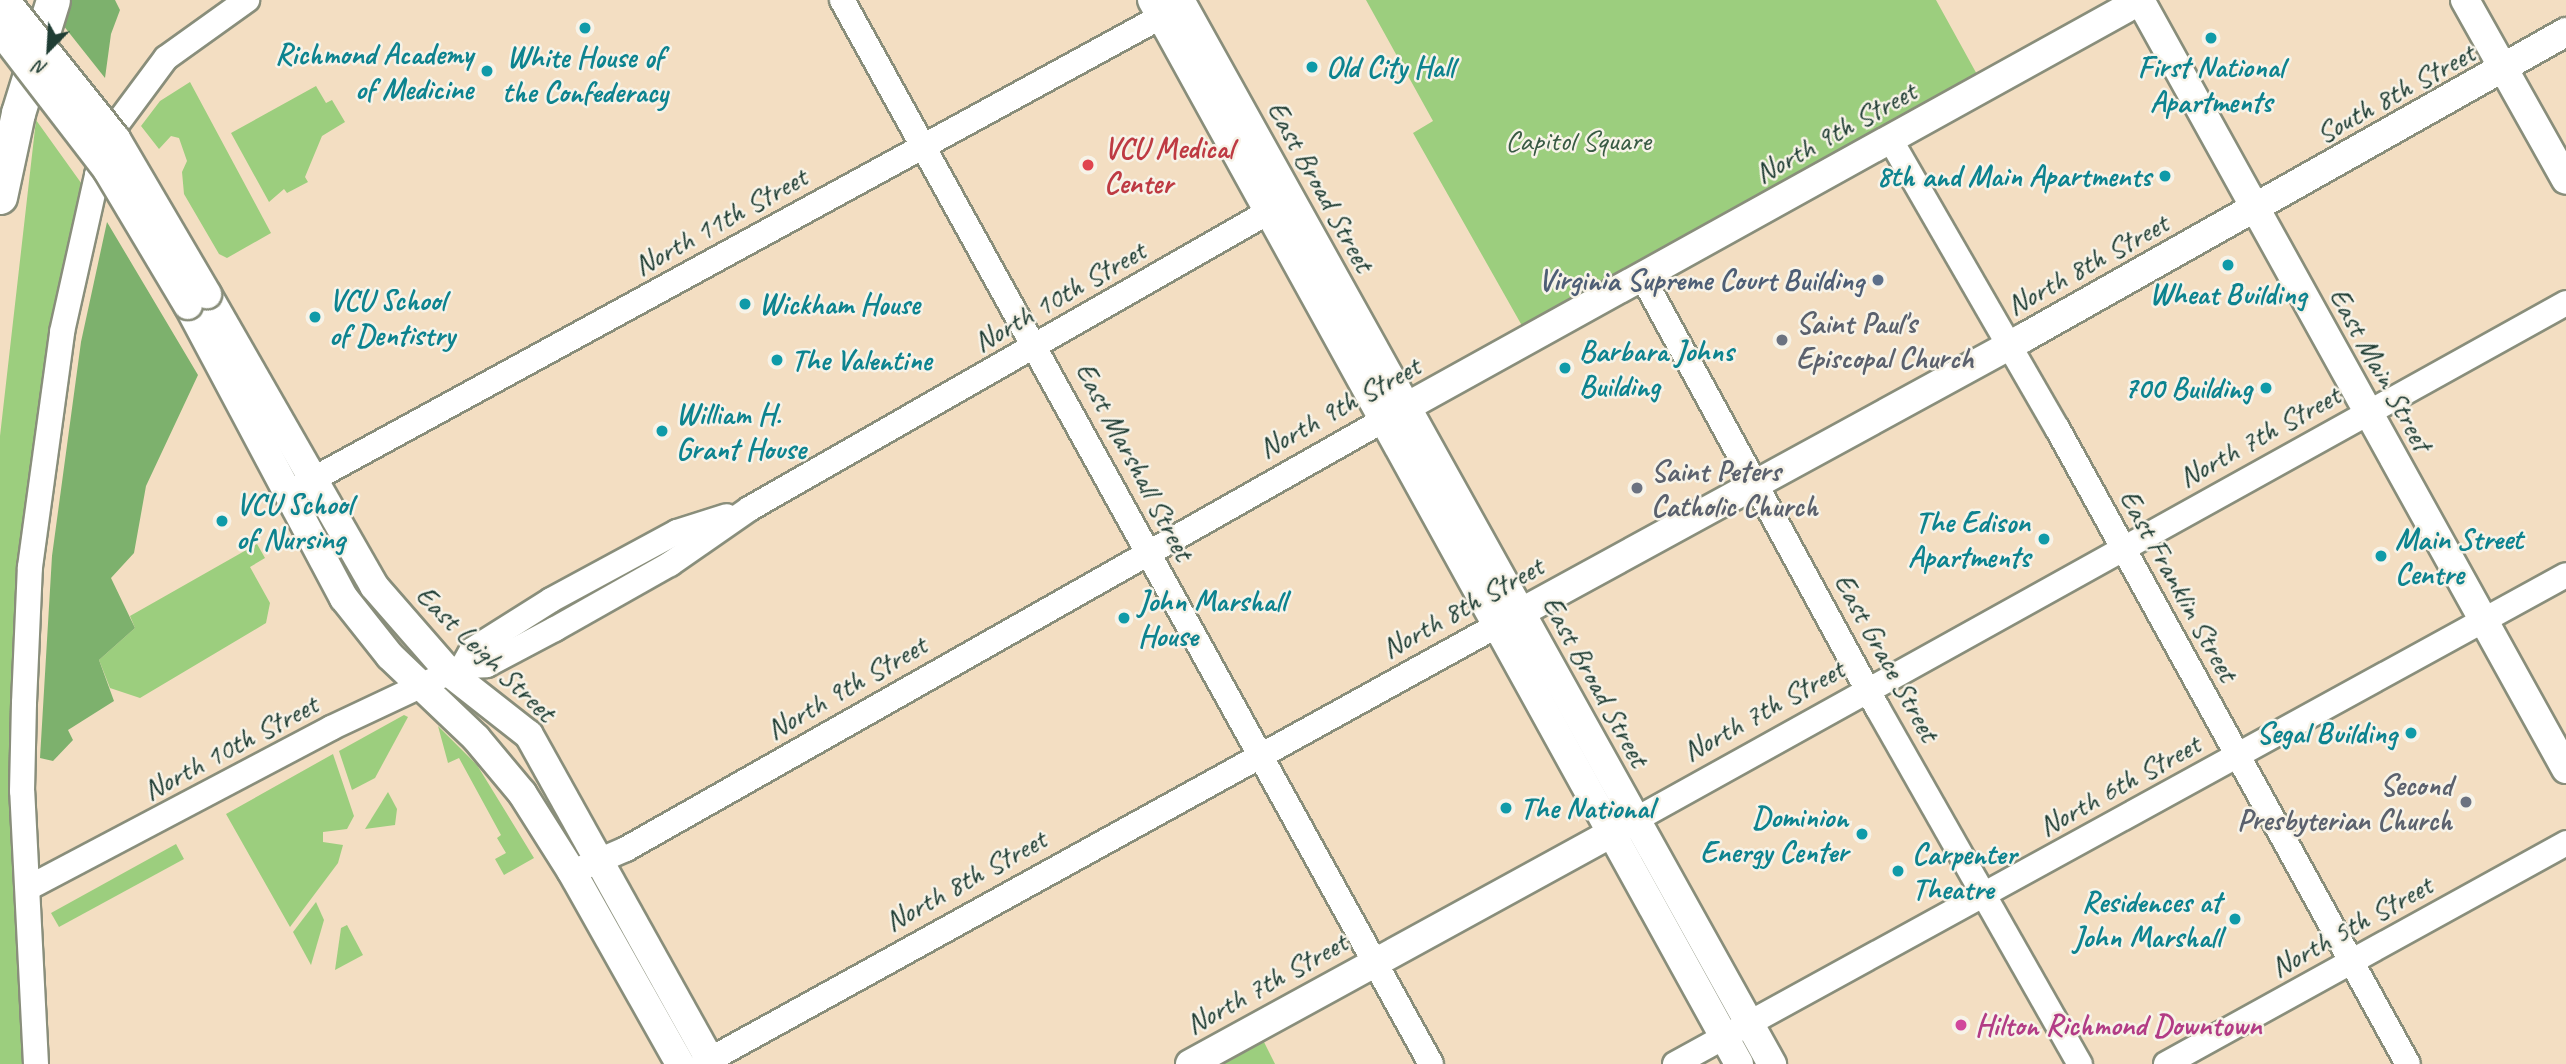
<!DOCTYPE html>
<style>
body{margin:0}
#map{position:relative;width:2566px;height:1064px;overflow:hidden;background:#f3dec2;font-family:Caveat,sans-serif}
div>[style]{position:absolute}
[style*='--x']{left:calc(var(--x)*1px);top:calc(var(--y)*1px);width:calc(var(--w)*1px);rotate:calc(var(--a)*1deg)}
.green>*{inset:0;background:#9cce7e}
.forest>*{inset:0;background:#7db16d}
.roads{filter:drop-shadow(2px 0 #898e7b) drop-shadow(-2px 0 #898e7b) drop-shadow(0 2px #898e7b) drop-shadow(0 -2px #898e7b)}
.secondary>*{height:24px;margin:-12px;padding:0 12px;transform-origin:12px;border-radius:12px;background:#fff}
.primary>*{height:28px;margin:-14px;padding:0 14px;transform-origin:14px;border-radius:14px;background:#fff}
.highway>*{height:33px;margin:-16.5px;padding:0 16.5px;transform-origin:16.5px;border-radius:16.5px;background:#fff}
.bridges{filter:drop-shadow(2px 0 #898e7b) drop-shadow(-2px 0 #898e7b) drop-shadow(0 2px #898e7b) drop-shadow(0 -2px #898e7b)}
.primary-bridge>*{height:28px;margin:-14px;padding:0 14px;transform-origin:14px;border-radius:14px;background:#fff}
.dots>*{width:19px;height:19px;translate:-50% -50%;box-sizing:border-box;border:4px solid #f7f3e8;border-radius:50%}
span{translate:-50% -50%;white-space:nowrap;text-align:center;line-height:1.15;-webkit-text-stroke:5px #f7f3e8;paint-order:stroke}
.culture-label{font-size:30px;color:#0d838f;font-weight:700}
.right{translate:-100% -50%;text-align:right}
.left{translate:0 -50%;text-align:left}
.street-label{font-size:30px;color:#1f3d34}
.park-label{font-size:30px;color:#385a43}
.health-label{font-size:30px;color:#be3a42;font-weight:700}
.service-label{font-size:30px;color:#4e5e75;font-weight:700}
.worship-label{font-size:30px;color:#5b616d;font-weight:700}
.hotel-label{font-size:30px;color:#b23c85;font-weight:700}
.north{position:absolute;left:14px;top:14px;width:70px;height:70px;-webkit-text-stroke:5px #f7f3e8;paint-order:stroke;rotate:204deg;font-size:19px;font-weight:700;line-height:28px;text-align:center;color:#1f3d34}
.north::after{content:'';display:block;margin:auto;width:24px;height:32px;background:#1f3d34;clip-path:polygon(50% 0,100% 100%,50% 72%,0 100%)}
</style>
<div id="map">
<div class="green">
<div style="clip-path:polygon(1366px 0,1936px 0,1979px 78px,1525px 331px,1413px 133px,1433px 121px)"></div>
<div style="clip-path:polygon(190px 82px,271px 233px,227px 258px,219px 254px,184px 194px,182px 172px,187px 161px,179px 138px,171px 136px,159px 149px,141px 126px,160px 101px)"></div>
<div style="clip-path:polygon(316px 86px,326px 103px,332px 100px,345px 122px,322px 136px,305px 177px,308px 182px,287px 193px,284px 189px,269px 202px,231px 133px)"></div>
<div style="clip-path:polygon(36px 120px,84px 187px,48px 357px,23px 547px,28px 1064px,0 1064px,0 436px)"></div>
<div style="clip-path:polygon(257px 544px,265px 558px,250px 567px,270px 603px,266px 623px,140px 698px,110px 688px,99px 660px,135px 628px,130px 616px)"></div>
<div style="clip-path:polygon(404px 715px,408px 717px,375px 778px,352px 790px,339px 751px)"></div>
<div style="clip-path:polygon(438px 726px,477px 765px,534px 858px,504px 875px,495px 859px,506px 853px,497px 838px,501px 835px,459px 758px,448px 763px)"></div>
<div style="clip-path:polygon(333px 754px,354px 816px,347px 829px,323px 832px,323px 842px,343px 845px,338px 863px,290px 927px,226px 814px)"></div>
<div style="clip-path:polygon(388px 792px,397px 809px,395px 825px,365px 829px)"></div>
<div style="clip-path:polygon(176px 844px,184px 859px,59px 927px,51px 913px)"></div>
<div style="clip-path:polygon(316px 902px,324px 920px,311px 965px,293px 932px)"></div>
<div style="clip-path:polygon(347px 925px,363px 955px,335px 970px,341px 928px)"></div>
<div style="clip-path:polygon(1262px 1038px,1275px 1064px,1217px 1064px)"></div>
</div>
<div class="forest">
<div style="clip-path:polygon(66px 0,115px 0,120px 10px,111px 34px,105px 78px,59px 20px)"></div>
<div style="clip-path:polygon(107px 222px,198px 375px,146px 486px,134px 553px,111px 578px,135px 628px,99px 660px,114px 701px,68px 730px,73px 740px,53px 761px,40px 758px,52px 556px,81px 342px)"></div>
</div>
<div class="roads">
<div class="secondary">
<div style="--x:842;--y:0;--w:1216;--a:61.03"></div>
<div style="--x:1890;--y:139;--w:334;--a:60"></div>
<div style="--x:2057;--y:428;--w:726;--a:61.11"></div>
<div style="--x:1643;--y:278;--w:489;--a:61.4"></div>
<div style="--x:1877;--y:707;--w:411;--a:60.4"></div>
<div style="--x:297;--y:488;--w:1002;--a:-28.61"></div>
<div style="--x:463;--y:666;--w:18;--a:-61"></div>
<div style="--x:472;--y:650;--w:93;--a:-32.3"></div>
<div style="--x:551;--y:600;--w:143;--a:-28.4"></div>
<div style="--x:677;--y:532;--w:52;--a:-17.7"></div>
<div style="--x:1635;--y:820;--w:1065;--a:-29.04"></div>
<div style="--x:582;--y:868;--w:48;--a:-23.4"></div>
<div style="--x:626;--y:849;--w:869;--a:-29.52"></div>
<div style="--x:28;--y:888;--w:343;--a:-27.8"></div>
<div style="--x:331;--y:728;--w:146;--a:-25.2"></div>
<div style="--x:463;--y:666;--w:24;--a:-2"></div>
<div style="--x:487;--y:665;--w:77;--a:-27.9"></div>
<div style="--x:555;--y:629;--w:132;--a:-29.5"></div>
<div style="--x:670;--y:564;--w:96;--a:-34.8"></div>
<div style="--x:749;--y:509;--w:616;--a:-29.77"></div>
<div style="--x:36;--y:1064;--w:273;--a:-92.9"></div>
<div style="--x:22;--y:791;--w:88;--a:-88.7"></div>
<div style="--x:24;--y:703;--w:136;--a:-87.5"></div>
<div style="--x:30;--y:567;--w:237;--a:-82.2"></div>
<div style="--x:62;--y:332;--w:161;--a:-77.4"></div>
<div style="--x:97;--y:175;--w:55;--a:-68.6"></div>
<div style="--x:117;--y:124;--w:82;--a:-53.4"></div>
<div style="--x:166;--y:58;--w:100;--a:-35.6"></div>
<div style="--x:702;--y:1064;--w:907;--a:-28.88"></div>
<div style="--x:1675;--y:1064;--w:1016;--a:-28.76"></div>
<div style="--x:2166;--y:1064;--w:457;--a:-28.9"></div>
</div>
<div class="primary">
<div style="--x:1152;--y:0;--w:1215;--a:61.11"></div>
<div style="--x:1180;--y:0;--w:1218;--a:60.91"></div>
<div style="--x:2140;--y:0;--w:879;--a:61.02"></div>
<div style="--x:2465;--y:0;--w:206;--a:60.7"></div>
<div style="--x:207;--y:294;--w:336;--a:60.2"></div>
<div style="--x:374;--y:586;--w:116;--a:48.9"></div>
<div style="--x:450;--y:673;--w:100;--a:38.1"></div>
<div style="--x:529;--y:735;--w:376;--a:60.9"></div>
<div style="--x:188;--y:305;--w:332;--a:62"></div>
<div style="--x:344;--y:598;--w:74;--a:51.6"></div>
<div style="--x:390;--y:656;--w:119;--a:43.6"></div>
<div style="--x:476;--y:738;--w:72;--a:50.1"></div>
<div style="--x:522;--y:793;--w:93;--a:57.7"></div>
<div style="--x:572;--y:872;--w:220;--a:60.6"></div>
<div style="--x:1390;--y:416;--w:859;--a:-28.98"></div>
<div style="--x:1496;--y:626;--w:603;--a:-28.65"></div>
<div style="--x:2025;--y:337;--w:621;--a:-29.41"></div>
<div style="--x:1190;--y:1064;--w:497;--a:-28.7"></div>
</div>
<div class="highway">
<div style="--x:0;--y:197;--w:86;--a:-77.9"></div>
<div style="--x:18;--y:113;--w:118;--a:-72.8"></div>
</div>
</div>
<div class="bridges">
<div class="primary-bridge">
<div style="--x:5;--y:0;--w:178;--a:51.4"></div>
<div style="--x:116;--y:139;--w:180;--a:59.6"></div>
<div style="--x:0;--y:30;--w:178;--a:52.5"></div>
<div style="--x:108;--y:171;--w:156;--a:59.2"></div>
</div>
</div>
<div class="dots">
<div style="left:585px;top:28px;background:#0f9aa8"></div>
<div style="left:2211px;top:38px;background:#0f9aa8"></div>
<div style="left:1312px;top:67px;background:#0f9aa8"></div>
<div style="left:487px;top:71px;background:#0f9aa8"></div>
<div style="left:1088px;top:165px;background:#e0444e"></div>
<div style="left:2165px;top:176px;background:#0f9aa8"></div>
<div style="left:2228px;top:265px;background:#0f9aa8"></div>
<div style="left:1878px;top:280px;background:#5c6f8a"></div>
<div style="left:745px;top:304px;background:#0f9aa8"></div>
<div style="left:315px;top:317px;background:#0f9aa8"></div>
<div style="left:1782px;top:340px;background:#6b7280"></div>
<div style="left:777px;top:360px;background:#0f9aa8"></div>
<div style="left:1565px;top:368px;background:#0f9aa8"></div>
<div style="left:2266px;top:388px;background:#0f9aa8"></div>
<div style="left:662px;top:431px;background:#0f9aa8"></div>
<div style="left:1637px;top:488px;background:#6b7280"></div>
<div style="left:222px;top:521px;background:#0f9aa8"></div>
<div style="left:2044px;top:539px;background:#0f9aa8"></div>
<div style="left:2381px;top:556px;background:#0f9aa8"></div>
<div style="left:1124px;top:618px;background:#0f9aa8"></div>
<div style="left:2411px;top:733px;background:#0f9aa8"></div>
<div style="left:2466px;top:802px;background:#6b7280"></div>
<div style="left:1506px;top:808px;background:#0f9aa8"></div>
<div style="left:1862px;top:834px;background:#0f9aa8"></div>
<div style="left:1898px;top:871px;background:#0f9aa8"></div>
<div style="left:2235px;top:919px;background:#0f9aa8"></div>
<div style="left:1961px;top:1025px;background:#d1479c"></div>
</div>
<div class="culture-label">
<span class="right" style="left:473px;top:71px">Richmond Academy<br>of Medicine</span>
<span style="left:585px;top:74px">White House of<br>the Confederacy</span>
<span class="left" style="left:1326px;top:67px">Old City Hall</span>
<span style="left:2211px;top:84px">First National<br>Apartments</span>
<span class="right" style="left:2151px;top:176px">8th and Main Apartments</span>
<span style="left:2228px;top:294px">Wheat Building</span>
<span class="left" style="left:329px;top:317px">VCU School<br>of Dentistry</span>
<span class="left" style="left:759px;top:304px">Wickham House</span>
<span class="left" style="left:1579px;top:368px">Barbara Johns<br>Building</span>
<span class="left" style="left:791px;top:360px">The Valentine</span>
<span class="right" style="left:2252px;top:388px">700 Building</span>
<span class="left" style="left:676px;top:431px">William H.<br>Grant House</span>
<span class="left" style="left:236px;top:521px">VCU School<br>of Nursing</span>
<span class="right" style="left:2030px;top:539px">The Edison<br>Apartments</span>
<span class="left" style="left:2395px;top:556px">Main Street<br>Centre</span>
<span class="left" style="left:1138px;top:618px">John Marshall<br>House</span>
<span class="right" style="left:2397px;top:733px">Segal Building</span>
<span class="left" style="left:1520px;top:808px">The National</span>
<span class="right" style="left:1848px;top:834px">Dominion<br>Energy Center</span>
<span class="left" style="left:1912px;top:871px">Carpenter<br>Theatre</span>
<span class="right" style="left:2221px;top:919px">Residences at<br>John Marshall</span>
</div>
<div class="street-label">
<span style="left:2395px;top:93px;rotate:-29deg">South 8th Street</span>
<span style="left:1835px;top:132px;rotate:-29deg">North 9th Street</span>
<span style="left:1321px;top:186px;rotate:61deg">East Broad Street</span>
<span style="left:720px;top:221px;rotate:-29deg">North 11th Street</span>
<span style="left:2087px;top:264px;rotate:-29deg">North 8th Street</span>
<span style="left:1059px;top:296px;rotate:-30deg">North 10th Street</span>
<span style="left:2381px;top:369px;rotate:61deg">East Main Street</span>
<span style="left:1339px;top:407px;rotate:-29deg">North 9th Street</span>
<span style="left:2259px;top:436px;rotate:-29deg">North 7th Street</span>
<span style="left:1135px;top:461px;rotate:62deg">East Marshall Street</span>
<span style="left:2179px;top:585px;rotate:61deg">East Franklin Street</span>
<span style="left:1462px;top:607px;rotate:-29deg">North 8th Street</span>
<span style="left:486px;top:653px;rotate:44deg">East Leigh Street</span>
<span style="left:1887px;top:657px;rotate:61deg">East Grace Street</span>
<span style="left:1596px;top:681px;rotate:61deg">East Broad Street</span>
<span style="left:846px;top:687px;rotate:-30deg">North 9th Street</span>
<span style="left:1763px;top:710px;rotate:-29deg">North 7th Street</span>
<span style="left:230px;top:747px;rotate:-28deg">North 10th Street</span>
<span style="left:2119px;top:785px;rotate:-29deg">North 6th Street</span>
<span style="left:965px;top:880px;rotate:-29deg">North 8th Street</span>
<span style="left:2351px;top:926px;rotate:-29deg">North 5th Street</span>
<span style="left:1266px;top:983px;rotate:-29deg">North 7th Street</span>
</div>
<div class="park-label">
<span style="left:1578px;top:140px">Capitol Square</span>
</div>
<div class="health-label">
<span class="left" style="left:1104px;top:165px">VCU Medical<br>Center</span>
</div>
<div class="service-label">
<span class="right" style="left:1864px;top:280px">Virginia Supreme Court Building</span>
</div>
<div class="worship-label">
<span class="left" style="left:1796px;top:340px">Saint Paul's<br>Episcopal Church</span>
<span class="left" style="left:1651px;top:488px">Saint Peters<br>Catholic Church</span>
<span class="right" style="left:2452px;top:802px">Second<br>Presbyterian Church</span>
</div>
<div class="hotel-label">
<span class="left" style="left:1975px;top:1025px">Hilton Richmond Downtown</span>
</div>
<div class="north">N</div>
</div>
